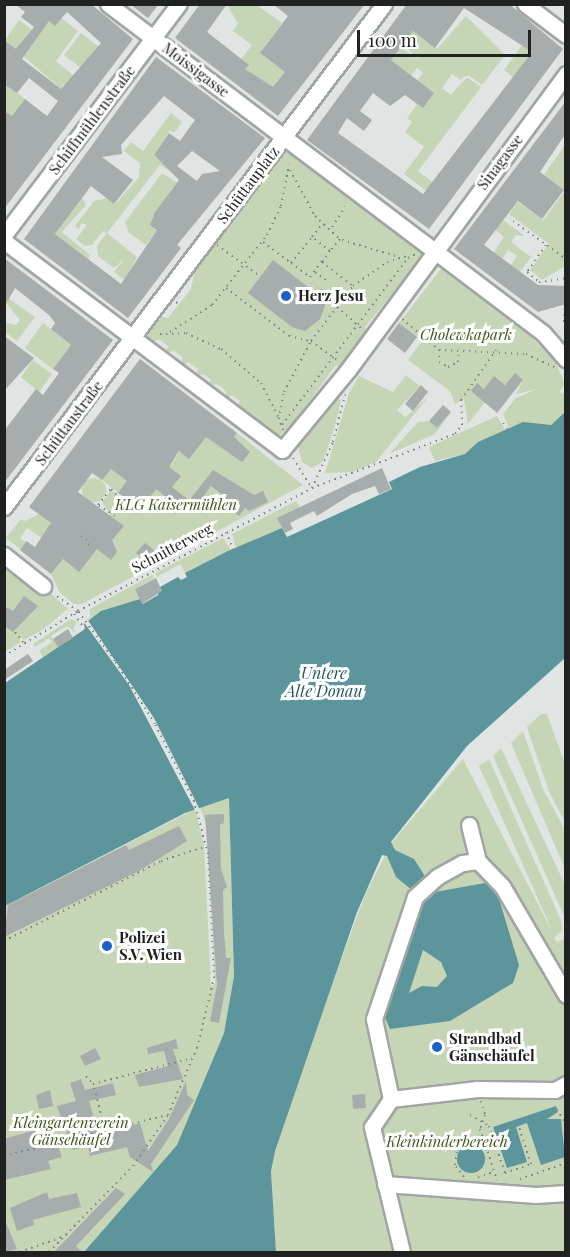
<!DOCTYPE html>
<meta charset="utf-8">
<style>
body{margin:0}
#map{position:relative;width:570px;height:1257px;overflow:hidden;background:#e0e5e3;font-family:"Playfair Display",serif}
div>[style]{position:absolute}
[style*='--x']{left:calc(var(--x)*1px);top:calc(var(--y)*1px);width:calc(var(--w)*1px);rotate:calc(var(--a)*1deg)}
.green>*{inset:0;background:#c6d5b6}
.round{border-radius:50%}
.water>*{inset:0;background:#5c969c}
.pier>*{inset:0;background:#e0e5e3}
.building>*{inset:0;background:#a7acac}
.path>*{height:2px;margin-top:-1px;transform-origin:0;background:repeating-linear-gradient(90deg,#828684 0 1.5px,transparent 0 6px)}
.roads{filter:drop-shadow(2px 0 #a1a5a3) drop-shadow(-2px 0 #a1a5a3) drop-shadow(0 2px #a1a5a3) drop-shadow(0 -2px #a1a5a3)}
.minor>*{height:15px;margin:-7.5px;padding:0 7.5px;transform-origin:7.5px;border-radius:7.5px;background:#fff}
.dots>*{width:16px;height:16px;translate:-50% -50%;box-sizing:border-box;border:3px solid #fff;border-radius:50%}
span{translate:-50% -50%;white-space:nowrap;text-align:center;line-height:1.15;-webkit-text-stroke:6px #fff;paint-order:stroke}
.street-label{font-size:15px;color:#202221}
.poi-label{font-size:15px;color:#202221;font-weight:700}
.left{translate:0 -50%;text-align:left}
.park-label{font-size:15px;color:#3c5518;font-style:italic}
.water-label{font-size:16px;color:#23565a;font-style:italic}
.frame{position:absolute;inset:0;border:6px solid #202221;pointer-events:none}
.scale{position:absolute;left:357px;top:30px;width:174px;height:27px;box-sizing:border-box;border:3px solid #202221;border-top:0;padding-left:8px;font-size:18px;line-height:21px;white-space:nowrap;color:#202221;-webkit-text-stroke:4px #fff;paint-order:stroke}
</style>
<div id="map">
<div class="green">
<div style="clip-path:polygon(227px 5px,257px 5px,282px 23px,260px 53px,278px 67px,296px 56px,274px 88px,242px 74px,248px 65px,241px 59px,252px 45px,233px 31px,238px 24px)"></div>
<div style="clip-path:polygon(51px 10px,78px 31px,56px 61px,74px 76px,69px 88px,64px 84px,61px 89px,5px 40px,19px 20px,34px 31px)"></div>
<div style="clip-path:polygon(466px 16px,505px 55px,482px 85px,469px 76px,465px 76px,461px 80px,452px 74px,442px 88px,451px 95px,467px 77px,481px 87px,418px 171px,435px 184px,428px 192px,404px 174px,424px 147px,405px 132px,412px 122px,407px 118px,417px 104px,405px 95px,423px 73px,417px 68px,411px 75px,391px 60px,400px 47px,420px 61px,403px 44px,413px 31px,437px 49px)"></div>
<div style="clip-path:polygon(81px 33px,99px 47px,82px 69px,64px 55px)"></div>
<div style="clip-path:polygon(522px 45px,531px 52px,514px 78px,504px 70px)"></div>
<div style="clip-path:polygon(5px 84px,25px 99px,7px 123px,4px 118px)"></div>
<div style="clip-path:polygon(171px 113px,182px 122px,174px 133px,170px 130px,154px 155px,171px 172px,160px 165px,107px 233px,137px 257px,125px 280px,114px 272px,124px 259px,114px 268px,98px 256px,97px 246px,107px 233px,103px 231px,92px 245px,85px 246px,76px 239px,87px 225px,81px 223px,79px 229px,75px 226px,94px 201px,107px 198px,115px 204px,139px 177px,140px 163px,124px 151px,131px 142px,143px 151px)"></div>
<div style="clip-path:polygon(565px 145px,565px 266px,542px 280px,530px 270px,549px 244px,509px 214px,518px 202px,543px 220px,565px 191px,544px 175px)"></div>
<div style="clip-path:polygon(284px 150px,424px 255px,365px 327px,368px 330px,341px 368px,336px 365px,303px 410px,306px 413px,279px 436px,237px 407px,240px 401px,232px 395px,226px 400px,226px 391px,217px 384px,208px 387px,211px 380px,204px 374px,195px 377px,198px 369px,188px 362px,182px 366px,182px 357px,174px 351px,165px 353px,168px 346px,158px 339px,151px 344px,147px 334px,162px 317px,168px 318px,191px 289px,196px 265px)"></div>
<div style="clip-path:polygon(162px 173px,194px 193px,176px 184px,155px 212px,150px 225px,157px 230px,146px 245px,129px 233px,125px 222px)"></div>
<div style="clip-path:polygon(82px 198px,86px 205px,62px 232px,90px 255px,88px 259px,55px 234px)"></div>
<div style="clip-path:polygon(503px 220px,525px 236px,516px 235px,511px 242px,531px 257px,520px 272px,511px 265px,517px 256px,508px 250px,502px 259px,494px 252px,504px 237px,493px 228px)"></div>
<div style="clip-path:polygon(441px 269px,529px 335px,555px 361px,565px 384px,559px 392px,565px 394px,565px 412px,551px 425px,509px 428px,503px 414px,516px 398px,537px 389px,516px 394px,523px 380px,515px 374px,505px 385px,494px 377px,490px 396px,468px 424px,464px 399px,455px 404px,450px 391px,408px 360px,422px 341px,399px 323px)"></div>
<div style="clip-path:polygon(8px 298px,35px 317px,17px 341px,5px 332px,6px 323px,16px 325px,20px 320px,6px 303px)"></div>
<div style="clip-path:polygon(43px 323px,71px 345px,53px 369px,25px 348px)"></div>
<div style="clip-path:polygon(33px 360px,52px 374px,39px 392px,21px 377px)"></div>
<div style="clip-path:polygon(406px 375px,420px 386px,397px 410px,405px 417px,428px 397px,376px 462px,353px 472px,325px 473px,349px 393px,359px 376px,393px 392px)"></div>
<div style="clip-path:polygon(335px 396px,341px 401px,334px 429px,323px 461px,312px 468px,302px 462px,298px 446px)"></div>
<div style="clip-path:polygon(451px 412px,435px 434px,389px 454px,418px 422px,429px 421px,437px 427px)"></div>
<div style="clip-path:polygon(497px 416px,505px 430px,465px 454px,435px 461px,429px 447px)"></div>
<div style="clip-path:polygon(168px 431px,208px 437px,225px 449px,237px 433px,303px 485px,82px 604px,74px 604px,60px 593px,51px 574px,76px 542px,110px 514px,102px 502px,111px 490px,121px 499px,125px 490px,118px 493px,102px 480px,105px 475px,99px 460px,139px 490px,161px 458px,171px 465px,183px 446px)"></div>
<div class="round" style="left:82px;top:478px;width:24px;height:24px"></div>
<div style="clip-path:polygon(296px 501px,300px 507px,278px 518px,286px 537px,258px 539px,236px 548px,232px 534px)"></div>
<div style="clip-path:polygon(39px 514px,51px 523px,53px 545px,27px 528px,20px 538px,25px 542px,20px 549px,6px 538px,21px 519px,25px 521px)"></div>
<div style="clip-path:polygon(223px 538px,231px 550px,190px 581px,180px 564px,157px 577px,155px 573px)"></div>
<div style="clip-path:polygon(5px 570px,36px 592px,49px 592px,68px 609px,42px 630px,24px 640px,19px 637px,21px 642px,5px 652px)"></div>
<div style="clip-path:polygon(152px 575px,154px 578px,135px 589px,140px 599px,82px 622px,90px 617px,90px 609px)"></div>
<div style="clip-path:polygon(71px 619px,77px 622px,73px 628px,77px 634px,67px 626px,51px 636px,59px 647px,39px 660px,43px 657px,39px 651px,52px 642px,49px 638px,35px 647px,33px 644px)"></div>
<div style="clip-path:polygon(541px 714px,547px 714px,565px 764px,565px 822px,549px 792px,527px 727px)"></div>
<div style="clip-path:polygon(523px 731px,543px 789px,565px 830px,565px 869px,511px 743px)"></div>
<div style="clip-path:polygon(501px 748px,565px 885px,565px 918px,493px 756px)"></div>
<div style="clip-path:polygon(463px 759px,554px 935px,479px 766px,489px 759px,561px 920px,562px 931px,554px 938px,557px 942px,565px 939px,565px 1252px,276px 1252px,270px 1152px,365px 895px,392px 842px)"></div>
<div style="clip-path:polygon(229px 797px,234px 976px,224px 1033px,177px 1145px,84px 1252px,5px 1252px,5px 906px,195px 809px,204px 844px,211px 986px,215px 984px,207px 828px,200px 807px)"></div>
</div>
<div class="water">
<div style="clip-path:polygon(evenodd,565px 412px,565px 658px,467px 746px,391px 842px,395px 850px,414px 859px,435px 892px,485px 883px,496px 889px,519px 965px,513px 983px,450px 1021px,390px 1029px,383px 1013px,424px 900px,396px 877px,387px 856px,382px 855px,357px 912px,275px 1151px,271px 1171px,276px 1252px,84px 1252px,177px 1145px,224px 1033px,234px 976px,229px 798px,185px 813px,5px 906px,5px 683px,85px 629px,84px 624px,101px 611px,140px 599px,143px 604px,158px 595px,160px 587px,178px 577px,181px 580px,187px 577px,185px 573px,228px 551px,282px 528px,287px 537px,392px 489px,389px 482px,420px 467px,465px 454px,478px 442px,523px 422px,551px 425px,565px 412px,423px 950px,441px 962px,447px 976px,437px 987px,422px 986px,409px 993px,423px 950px)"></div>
<div style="clip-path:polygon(556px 1106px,558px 1112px,547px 1119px,561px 1119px,565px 1157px,541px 1165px,527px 1123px,516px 1127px,527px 1162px,507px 1168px,493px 1127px)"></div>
<div class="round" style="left:457px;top:1145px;width:28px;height:28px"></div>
</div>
<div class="pier">
<div style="clip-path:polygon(87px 619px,154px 718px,200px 810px,196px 812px,129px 685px,83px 621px)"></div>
</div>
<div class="building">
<div style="clip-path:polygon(evenodd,15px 4px,91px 4px,133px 39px,4px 209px,4px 111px,12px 116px,25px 99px,47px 116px,58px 101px,29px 78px,17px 93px,4px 84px,4px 40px,16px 49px,34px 27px,21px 17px,25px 12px,15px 4px,67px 12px,101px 43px,61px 89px,22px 59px,49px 21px,55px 26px,67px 12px)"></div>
<div style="clip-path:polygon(130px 4px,159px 4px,148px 18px)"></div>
<div style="clip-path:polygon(200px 4px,227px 4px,207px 32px,249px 65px,245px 69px,273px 87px,285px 72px,260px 53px,288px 16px,273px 4px,365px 4px,278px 116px,175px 38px)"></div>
<div style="clip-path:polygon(evenodd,407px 4px,509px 4px,563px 49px,429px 229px,307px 140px,407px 4px,464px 8px,532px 52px,423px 194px,338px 133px,347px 118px,364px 131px,372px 120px,360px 111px,373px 93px,390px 106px,405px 95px,423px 108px,434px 93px,391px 60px,413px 31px,435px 48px,464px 8px)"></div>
<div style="clip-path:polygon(evenodd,156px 57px,265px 138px,177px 245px,181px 248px,128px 318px,24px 239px,156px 57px,164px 96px,195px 120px,180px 141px,169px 133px,154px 155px,179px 180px,155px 212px,150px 225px,157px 230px,121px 284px,55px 234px,91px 186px,114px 204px,133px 180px,102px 157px,122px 154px,121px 145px,164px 96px,156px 57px,192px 151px,220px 171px,202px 174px,197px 181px,177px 166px,192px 151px)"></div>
<div style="clip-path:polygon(566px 101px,566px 133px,540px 172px,564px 190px,542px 219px,518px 201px,484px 245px,538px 285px,566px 286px,566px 304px,538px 312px,454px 249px)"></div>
<div style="clip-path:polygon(4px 258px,113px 340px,4px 483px,4px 431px,36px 389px,43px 395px,59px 373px,53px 369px,71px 345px,51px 329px,55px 323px,49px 315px,15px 288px,4px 307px)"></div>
<div style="clip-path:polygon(273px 260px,317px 294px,322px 288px,325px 306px,320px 319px,305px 331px,292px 327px,248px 293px)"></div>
<div style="clip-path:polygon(399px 323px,417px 337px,405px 353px,387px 339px)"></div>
<div style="clip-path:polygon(4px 336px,34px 358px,4px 391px)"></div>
<div style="clip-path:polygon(140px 359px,237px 433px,234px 437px,250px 452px,242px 462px,206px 437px,189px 459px,179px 451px,169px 467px,181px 476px,172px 487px,190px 501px,183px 511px,156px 489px,146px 502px,142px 498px,136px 505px,118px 493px,127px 481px,111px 469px,102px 480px,92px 473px,78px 492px,124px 526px,112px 540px,117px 552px,111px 560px,97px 549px,79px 572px,63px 559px,51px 574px,20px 550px,26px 541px,35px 547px,51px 523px,29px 507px)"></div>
<div style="clip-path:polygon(515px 373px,523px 380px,497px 413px,471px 391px,477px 383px,484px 389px,494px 376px,505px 385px)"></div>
<div style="clip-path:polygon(421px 385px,428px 392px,413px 411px,405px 404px)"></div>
<div style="clip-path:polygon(443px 405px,451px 412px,437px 428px,429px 421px)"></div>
<div style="clip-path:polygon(382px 468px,391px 489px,379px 494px,375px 486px,352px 494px,317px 516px,314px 511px,290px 523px,293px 529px,285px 533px,277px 518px)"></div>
<div style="clip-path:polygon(213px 470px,254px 495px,263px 491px,268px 502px,249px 511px,245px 508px,239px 516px,221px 503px,225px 497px,211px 486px,198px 504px,191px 498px)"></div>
<div style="clip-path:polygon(145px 543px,155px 551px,146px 561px,136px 553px)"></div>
<div style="clip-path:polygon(156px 578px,162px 591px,142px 604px,135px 589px)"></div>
<div style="clip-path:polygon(24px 596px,38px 606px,13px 632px,4px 626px,4px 606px,13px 611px)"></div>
<div style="clip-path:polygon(68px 629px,73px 638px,58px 647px,53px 639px)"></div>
<div style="clip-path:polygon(28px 654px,33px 661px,4px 680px,4px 670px)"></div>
<div style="clip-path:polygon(224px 814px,224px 823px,220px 825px,221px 869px,227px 887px,223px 890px,224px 932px,226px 958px,231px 958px,219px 1023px,210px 1021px,217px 985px,205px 815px)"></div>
<div style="clip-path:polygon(179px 826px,187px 841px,139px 871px,4px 937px,8px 905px,126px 845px,129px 850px)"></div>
<div style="clip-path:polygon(176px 1039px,178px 1049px,173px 1049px,183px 1079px,139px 1087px,135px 1075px,168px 1066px,164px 1051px,148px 1054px,147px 1048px)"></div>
<div style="clip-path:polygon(95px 1048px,101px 1059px,85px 1066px,80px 1056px)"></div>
<div style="clip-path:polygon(81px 1079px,85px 1090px,113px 1083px,116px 1095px,89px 1101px,99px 1136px,140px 1123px,148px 1151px,169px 1119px,186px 1081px,187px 1095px,194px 1100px,151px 1164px,153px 1172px,130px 1157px,127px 1147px,90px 1156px,88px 1146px,73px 1150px,57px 1106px,76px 1101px,70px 1083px)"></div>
<div style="clip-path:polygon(50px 1090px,53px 1106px,39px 1109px,36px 1095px)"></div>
<div style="clip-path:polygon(365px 1094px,366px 1108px,353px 1109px,352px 1095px)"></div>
<div style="clip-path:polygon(42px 1128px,50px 1148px,58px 1146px,62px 1157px,48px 1161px,51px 1169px,4px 1180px,4px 1139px)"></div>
<div style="clip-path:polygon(116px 1188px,125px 1194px,76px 1246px,82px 1252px,54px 1252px)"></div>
<div style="clip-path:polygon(47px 1192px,49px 1199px,77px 1193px,81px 1207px,33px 1220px,34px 1225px,17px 1231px,10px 1208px)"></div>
<div style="clip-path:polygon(4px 1218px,17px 1249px,6px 1252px,4px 1252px)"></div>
</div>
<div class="path">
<div style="--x:566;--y:141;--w:6;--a:90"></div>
<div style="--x:290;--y:170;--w:52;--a:61.5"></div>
<div style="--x:315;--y:216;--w:34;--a:43"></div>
<div style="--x:340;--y:239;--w:16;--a:130"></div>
<div style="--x:330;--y:251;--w:23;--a:-142"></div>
<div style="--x:312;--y:237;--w:16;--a:-52"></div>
<div style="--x:513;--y:221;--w:65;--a:35.6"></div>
<div style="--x:332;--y:227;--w:24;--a:-57"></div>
<div style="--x:342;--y:240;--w:56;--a:16.5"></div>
<div style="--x:263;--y:242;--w:35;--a:37"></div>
<div style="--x:291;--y:263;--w:33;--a:-51"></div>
<div style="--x:217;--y:245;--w:54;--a:36"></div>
<div style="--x:546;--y:245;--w:33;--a:125"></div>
<div style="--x:527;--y:272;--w:16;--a:40"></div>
<div style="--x:539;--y:282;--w:27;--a:-8"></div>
<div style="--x:330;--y:251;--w:14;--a:126"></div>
<div style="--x:322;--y:262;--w:39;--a:38"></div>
<div style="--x:291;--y:263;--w:24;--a:36"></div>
<div style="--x:310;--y:277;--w:19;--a:-54"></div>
<div style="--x:315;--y:272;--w:15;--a:37"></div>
<div style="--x:565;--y:286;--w:1;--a:-45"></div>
<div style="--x:226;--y:288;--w:79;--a:37.3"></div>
<div style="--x:289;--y:336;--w:23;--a:13"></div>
<div style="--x:311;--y:341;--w:34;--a:36"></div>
<div style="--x:176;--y:302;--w:6;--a:39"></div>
<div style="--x:337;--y:307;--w:33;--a:41"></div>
<div style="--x:402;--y:319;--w:48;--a:40"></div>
<div style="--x:439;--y:350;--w:87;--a:2.6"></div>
<div style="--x:526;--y:354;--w:33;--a:25"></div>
<div style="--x:564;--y:322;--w:18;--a:-87"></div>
<div style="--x:170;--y:332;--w:50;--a:-32.7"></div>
<div style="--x:212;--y:305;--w:89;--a:-51.8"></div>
<div style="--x:267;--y:235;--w:32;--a:-64"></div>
<div style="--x:281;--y:206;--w:42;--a:-79"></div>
<div style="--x:160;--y:334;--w:26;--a:-2"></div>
<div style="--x:186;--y:333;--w:38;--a:25"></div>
<div style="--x:221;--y:349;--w:52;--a:40.4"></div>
<div style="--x:261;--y:383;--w:38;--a:63"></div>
<div style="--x:439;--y:350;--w:12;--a:90"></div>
<div style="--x:439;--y:362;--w:10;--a:29"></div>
<div style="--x:448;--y:367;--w:11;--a:-27"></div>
<div style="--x:458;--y:362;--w:10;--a:-84"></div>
<div style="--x:503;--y:423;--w:7;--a:56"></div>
<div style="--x:282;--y:425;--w:209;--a:-53"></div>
<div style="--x:408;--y:258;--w:9;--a:-27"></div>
<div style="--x:283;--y:430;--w:12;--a:-110"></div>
<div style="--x:279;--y:419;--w:27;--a:-80"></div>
<div style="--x:284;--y:392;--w:58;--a:-62.1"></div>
<div style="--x:311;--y:341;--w:69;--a:-52.6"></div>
<div style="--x:353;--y:286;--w:42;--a:-35.2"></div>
<div style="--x:387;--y:262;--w:24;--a:-17"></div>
<div style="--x:293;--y:458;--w:36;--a:58"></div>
<div style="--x:312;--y:488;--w:51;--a:-65.5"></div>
<div style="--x:333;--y:442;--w:49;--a:-75.7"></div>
<div style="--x:115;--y:516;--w:20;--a:-147"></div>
<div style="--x:98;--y:505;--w:21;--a:-51"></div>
<div style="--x:111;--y:489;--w:20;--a:45"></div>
<div style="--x:226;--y:532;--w:22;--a:68"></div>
<div style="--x:81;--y:536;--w:7;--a:34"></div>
<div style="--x:88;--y:544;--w:4;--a:34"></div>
<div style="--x:74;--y:614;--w:19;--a:54"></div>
<div style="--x:15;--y:632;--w:16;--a:50"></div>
<div style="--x:4;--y:656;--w:87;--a:-31.3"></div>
<div style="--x:78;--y:611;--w:264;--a:-27.7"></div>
<div style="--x:312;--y:488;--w:153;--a:-20.7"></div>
<div style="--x:455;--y:434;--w:11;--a:-52"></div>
<div style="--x:462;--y:425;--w:25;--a:-92"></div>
<div style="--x:461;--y:400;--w:61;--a:-55"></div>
<div style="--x:4;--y:941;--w:176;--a:-27"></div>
<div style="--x:161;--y:861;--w:48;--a:-18.1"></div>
<div style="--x:86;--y:1076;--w:11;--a:49"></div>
<div style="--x:481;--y:1101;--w:15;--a:74"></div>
<div style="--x:485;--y:1115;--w:15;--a:110"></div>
<div style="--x:480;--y:1129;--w:54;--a:71.6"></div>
<div style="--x:553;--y:1110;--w:4;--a:-14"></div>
<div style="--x:557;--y:1109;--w:17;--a:59"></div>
<div style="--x:470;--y:1115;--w:22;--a:30"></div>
<div style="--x:489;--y:1126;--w:50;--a:71.2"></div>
<div style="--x:505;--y:1173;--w:28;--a:-19"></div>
<div style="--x:531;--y:1164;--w:38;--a:-108"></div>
<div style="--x:105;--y:1130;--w:48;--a:-104.6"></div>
<div style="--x:93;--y:1084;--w:102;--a:-14.7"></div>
<div style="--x:4;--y:1156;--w:168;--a:-14.1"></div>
<div style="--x:464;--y:1177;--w:15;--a:-127"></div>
<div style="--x:455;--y:1165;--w:15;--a:-82"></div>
<div style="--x:457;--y:1150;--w:29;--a:-25"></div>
<div style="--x:478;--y:1177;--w:17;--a:-17"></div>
<div style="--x:520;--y:1179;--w:49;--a:-19.2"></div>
<div style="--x:20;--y:1252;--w:48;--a:-19.6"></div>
<div style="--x:49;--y:1252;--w:120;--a:-45.7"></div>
<div style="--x:133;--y:1166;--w:62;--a:-55.5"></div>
<div style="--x:168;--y:1115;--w:73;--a:-66.6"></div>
<div style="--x:197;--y:1048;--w:72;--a:-76.3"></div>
<div style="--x:214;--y:978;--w:124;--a:-92.8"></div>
<div style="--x:208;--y:854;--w:55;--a:-104.8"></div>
<div style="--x:194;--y:801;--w:86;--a:-116.9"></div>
<div style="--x:155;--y:724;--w:75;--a:-122.4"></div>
<div style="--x:115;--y:661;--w:62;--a:-126.5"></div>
<div style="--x:78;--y:611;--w:29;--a:-145"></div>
</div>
<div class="roads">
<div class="minor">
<div style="--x:108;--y:4;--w:545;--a:37.1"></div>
<div style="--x:543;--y:333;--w:35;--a:49"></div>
<div style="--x:525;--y:4;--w:51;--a:37.1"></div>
<div style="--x:4;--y:235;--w:290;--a:-52.9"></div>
<div style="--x:4;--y:241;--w:348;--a:36.9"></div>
<div style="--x:282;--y:450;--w:104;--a:-50.5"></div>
<div style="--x:348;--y:370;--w:368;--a:-53.6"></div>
<div style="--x:4;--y:507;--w:630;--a:-52.93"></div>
<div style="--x:4;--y:555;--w:50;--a:38.5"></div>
<div style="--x:469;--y:825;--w:37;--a:76"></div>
<div style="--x:566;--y:995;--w:126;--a:-120.4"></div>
<div style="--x:502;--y:886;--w:35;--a:-134"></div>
<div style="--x:478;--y:861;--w:16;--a:173"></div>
<div style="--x:462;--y:863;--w:29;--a:151"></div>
<div style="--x:437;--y:877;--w:30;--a:138"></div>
<div style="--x:415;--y:897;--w:129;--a:108.6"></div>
<div style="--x:374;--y:1019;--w:82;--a:78"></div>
<div style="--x:391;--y:1099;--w:87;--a:-6.6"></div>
<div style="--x:477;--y:1089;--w:78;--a:0.7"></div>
<div style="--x:555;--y:1090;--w:13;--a:-29"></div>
<div style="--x:391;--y:1099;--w:34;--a:124"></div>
<div style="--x:372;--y:1127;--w:129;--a:76.5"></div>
<div style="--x:385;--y:1184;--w:151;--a:4.2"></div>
<div style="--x:536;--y:1195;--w:30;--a:-4"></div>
</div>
</div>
<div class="dots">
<div style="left:286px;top:296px;background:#1d5fcb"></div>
<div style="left:107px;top:946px;background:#1d5fcb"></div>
<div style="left:437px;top:1047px;background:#1d5fcb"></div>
</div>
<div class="street-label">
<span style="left:196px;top:70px;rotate:37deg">Moissigasse</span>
<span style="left:92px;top:120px;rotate:-53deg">Schiffmühlenstraße</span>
<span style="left:500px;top:162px;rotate:-53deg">Sinagasse</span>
<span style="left:248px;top:185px;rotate:-53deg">Schüttauplatz</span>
<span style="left:69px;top:423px;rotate:-53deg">Schüttaustraße</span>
<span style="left:172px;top:548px;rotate:-28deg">Schnitterweg</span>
</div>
<div class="poi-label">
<span class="left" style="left:298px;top:296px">Herz Jesu</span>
<span class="left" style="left:119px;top:946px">Polizei<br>S.V. Wien</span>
<span class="left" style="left:449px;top:1047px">Strandbad<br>Gänsehäufel</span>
</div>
<div class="park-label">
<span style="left:466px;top:335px">Cholewkapark</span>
<span style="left:176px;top:505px">KLG Kaisermühlen</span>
<span style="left:71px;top:1131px">Kleingartenverein<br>Gänsehäufel</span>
<span style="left:447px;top:1142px">Kleinkinderbereich</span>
</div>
<div class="water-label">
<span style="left:324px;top:682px">Untere<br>Alte Donau</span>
</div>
<div class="frame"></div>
<div class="scale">100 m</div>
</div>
